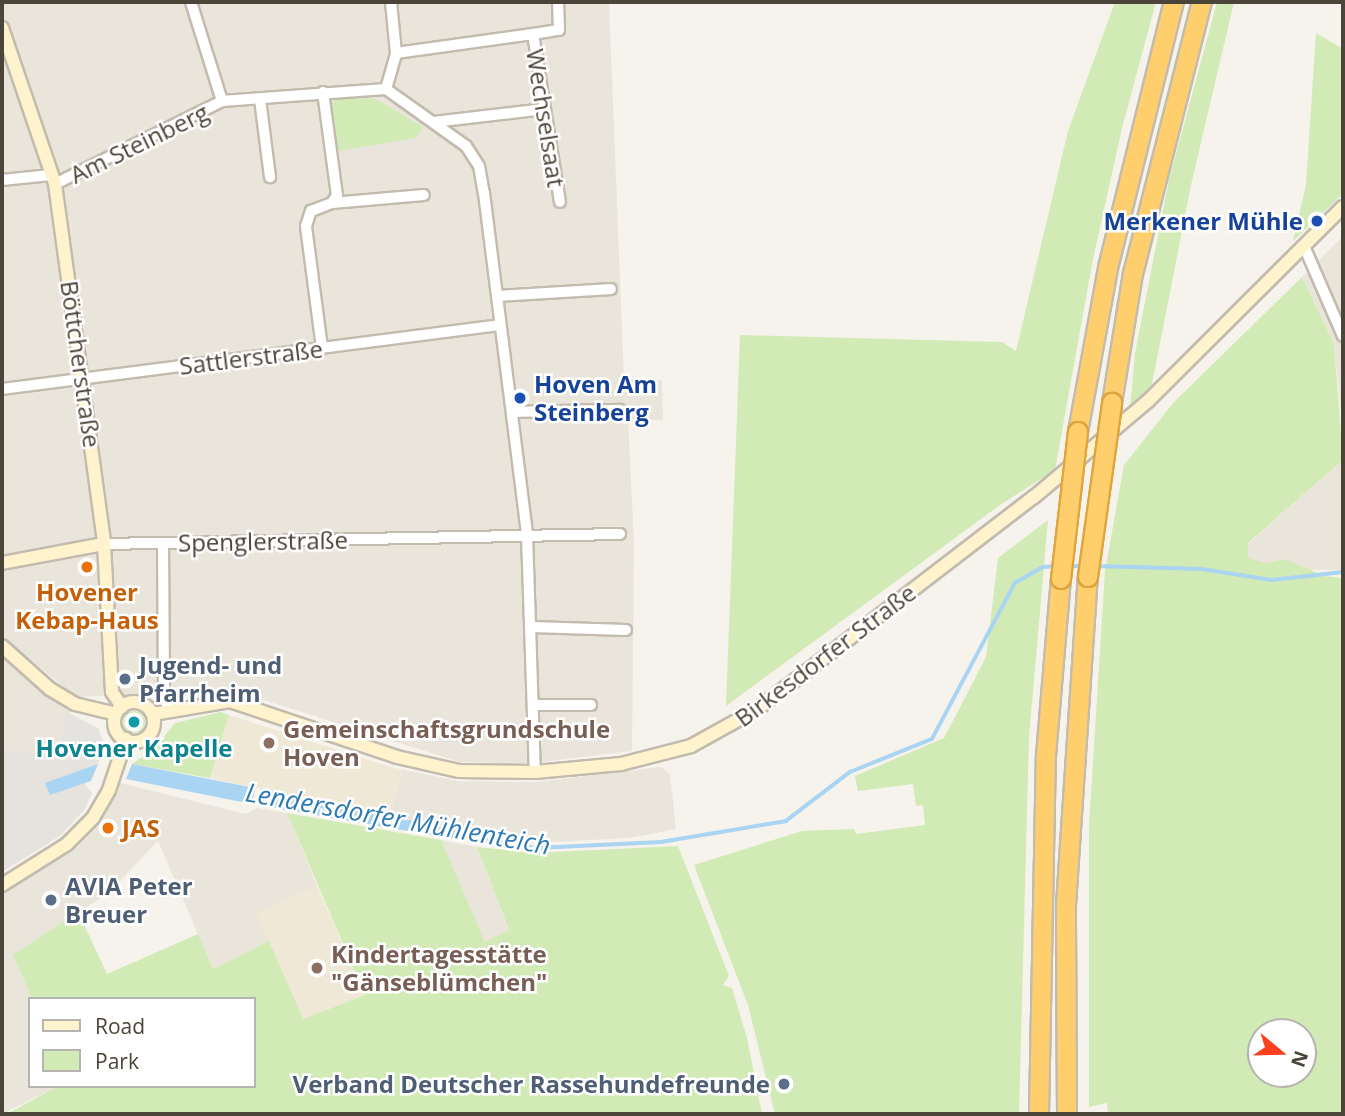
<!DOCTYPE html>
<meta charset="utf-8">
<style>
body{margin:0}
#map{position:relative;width:1345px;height:1116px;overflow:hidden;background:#f6f3ec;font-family:"Open Sans",sans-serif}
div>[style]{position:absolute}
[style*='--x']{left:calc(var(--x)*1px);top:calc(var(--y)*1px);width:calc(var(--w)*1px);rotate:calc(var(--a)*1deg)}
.residential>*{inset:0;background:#eae5da}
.industrial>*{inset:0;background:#e6e2dd}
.education>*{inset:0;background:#efe8d6}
.green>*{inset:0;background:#d2eab5}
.round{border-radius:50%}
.parking>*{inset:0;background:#e5e3e0}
.water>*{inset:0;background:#a9d4f2}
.stream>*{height:3.5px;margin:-1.75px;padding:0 1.75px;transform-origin:1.75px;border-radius:1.75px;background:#a9d4f2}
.roads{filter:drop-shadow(2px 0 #c2bbae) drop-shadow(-2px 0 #c2bbae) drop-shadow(0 2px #c2bbae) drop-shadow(0 -2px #c2bbae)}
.street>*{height:10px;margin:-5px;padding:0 5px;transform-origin:5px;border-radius:5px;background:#fff}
.secondary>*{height:12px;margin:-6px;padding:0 6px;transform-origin:6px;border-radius:6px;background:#fff3cd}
.secondary>.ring{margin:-6px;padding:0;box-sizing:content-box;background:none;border:12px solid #fff3cd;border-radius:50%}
.highway>*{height:18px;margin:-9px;padding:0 9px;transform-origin:9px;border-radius:9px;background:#ffcf6e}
.bridges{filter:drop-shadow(2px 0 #e0a43c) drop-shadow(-2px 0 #e0a43c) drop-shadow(0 2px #e0a43c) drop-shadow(0 -2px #e0a43c)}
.highway-bridge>*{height:18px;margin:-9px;padding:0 9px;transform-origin:9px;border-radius:9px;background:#ffcf6e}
.dots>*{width:19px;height:19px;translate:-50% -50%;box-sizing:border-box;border:4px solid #fff;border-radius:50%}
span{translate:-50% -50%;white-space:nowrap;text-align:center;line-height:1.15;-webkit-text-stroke:5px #fff;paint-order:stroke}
.street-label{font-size:24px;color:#4b4439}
.transit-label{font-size:24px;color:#164399;font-weight:700}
.right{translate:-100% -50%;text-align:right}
.left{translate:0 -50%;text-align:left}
.food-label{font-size:24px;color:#c56008;font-weight:700}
.service-label{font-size:24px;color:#4e5e75;font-weight:700}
.education-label{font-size:24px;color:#785e54;font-weight:700}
.culture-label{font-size:24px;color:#0d838f;font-weight:700}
.water-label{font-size:26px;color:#2e7ab2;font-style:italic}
.frame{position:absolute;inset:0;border:4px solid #4b4439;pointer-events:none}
.legend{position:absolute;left:28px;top:997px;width:228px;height:91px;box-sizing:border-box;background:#fff;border:2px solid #b7b4b0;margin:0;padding:9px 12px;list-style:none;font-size:21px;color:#4b4439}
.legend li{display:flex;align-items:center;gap:14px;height:35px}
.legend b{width:35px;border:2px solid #b7b4b0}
.north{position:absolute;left:1247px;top:1018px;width:70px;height:70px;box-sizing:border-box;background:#fff;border:2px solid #b7b4b0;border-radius:50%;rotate:109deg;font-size:19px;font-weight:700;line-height:28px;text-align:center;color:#4b4439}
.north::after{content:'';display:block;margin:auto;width:24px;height:32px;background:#fc3f1d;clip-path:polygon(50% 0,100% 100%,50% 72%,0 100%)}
</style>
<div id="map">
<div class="residential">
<div style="clip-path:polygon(2px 2px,609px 2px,624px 379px,662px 380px,663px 420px,628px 419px,634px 542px,632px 751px,532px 763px,460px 762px,235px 691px,75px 697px,2px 635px)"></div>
<div style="clip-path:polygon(1343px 236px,1343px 432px,1334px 344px,1302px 277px)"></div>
<div style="clip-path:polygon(1343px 460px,1343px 570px,1247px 569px,1248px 544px)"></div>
<div style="clip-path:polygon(2px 656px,47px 695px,71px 709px,61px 734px,61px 755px,2px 750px)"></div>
<div style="clip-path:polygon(661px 767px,670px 774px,676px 829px,629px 838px,534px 843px,389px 816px,403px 771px,395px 768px,458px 781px,536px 782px)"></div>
<div style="clip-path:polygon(120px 783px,246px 814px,257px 808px,287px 813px,317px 886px,257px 914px,269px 941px,213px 969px,158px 841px,107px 894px,13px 955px,32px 999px,30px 1086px,58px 1086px,2px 1114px,2px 892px,73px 851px,102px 822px)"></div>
<div style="clip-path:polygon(441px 840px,477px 847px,509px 931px,485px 943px)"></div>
</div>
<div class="industrial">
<div style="clip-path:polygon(2px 750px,61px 755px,92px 793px,85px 809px,60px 836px,2px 872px)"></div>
</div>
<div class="education">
<div style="clip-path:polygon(229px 715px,403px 771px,389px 816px,210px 778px)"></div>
<div style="clip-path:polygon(317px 886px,365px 995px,303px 1019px,256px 914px)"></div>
</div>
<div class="green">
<div style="clip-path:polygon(1115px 2px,1156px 2px,1122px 128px,1093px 259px,1055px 470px,1000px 505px,726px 706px,740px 335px,1002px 342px,1016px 351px,1068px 131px)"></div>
<div style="clip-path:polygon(1217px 2px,1234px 2px,1191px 185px,1152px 384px,1130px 409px,1135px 353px,1169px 180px)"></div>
<div style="clip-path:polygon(1316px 33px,1343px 49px,1343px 194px,1293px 241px,1306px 185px)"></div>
<div style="clip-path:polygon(341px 97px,376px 99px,423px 127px,416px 138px,338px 151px,330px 104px)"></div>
<div style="clip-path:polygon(evenodd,1302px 277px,1334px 344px,1343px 460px,1248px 543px,1248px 558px,1266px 563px,1285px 559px,1325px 576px,1343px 578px,1343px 1114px,1108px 1114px,1107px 1103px,1089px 1107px,1089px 826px,1105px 571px,1124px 465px,1174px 402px,1302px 277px,1303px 1032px,1303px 1074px,1261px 1074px,1261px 1032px,1303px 1032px)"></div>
<div style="clip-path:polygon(1048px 520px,1029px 737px,1019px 1114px,775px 1114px,748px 1005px,694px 865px,802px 831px,854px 829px,856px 834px,925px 825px,923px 805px,916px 806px,913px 784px,858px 791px,855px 776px,944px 738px,986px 657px,998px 558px)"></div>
<div class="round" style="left:123px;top:711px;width:22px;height:22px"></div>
<div style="clip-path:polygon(221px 712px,229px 715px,210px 778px,132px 764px,154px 749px,175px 723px)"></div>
<div style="clip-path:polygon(287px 813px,441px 840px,485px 942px,509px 930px,477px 847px,533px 853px,678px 846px,729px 976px,723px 985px,732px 988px,747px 1038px,762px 1114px,7px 1114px,58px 1086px,254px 1086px,254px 999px,32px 999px,13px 955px,78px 912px,107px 974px,198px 934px,213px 969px,269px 941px,303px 1019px,365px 995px)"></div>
</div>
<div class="parking">
<div style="clip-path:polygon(69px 713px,98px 728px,104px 743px,98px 764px,70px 775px,61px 755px,61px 734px)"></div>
</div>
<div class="water">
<div style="clip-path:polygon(98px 764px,91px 781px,50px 795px,45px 783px)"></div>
<div style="clip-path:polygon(132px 764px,255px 788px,252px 804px,126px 779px)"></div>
<div style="clip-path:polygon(261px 789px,467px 832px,465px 841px,258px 805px)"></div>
</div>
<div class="stream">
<div style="--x:1068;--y:566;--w:17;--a:0"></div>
<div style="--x:1096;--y:566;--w:106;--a:1.6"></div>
<div style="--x:1202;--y:569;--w:71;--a:8.9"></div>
<div style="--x:1272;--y:580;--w:71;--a:-6.4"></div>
<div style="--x:464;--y:836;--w:73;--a:9.5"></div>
<div style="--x:536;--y:848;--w:125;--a:-2.7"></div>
<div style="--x:661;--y:842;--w:127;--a:-9.5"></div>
<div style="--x:786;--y:821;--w:81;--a:-37.4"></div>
<div style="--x:850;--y:772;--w:88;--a:-21.9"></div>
<div style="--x:932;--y:739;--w:177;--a:-62"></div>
<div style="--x:1015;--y:583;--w:32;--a:-30"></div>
<div style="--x:1043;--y:567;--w:14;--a:-4"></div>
</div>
<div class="roads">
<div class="street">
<div style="--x:191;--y:2;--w:104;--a:72.6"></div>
<div style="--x:533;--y:34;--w:26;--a:-9"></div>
<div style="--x:559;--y:30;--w:28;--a:-92"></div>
<div style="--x:396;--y:53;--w:138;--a:-7.9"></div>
<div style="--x:533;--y:34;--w:170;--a:80.9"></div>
<div style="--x:386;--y:89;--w:37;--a:-74"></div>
<div style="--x:396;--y:53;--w:51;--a:-95.6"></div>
<div style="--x:323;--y:92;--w:104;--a:82.3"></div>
<div style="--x:337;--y:195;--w:9;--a:122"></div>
<div style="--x:260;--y:99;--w:79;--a:82.7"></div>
<div style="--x:434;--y:122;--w:111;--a:-6.7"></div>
<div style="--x:2;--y:180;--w:49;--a:-5.8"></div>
<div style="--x:55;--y:184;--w:186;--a:-26.4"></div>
<div style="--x:222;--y:101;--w:164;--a:-4.2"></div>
<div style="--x:386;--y:89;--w:98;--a:35.5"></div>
<div style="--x:466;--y:146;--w:24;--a:57"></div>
<div style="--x:479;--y:166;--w:27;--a:80"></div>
<div style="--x:484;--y:193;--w:345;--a:82.8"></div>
<div style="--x:527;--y:535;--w:237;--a:88.1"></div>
<div style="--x:1304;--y:246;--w:98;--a:66.6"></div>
<div style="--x:498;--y:296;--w:113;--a:-3.5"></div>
<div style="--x:322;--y:348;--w:123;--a:-97.5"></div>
<div style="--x:306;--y:226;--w:16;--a:-72"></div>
<div style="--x:311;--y:211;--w:22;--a:-21"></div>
<div style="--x:332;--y:203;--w:92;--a:-5"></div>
<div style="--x:2;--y:389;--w:502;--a:-7.32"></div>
<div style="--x:513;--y:412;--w:107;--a:-1.1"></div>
<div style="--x:163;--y:543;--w:154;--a:89.6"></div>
<div style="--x:164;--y:697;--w:13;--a:67"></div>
<div style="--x:104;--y:544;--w:516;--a:-1.11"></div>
<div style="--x:532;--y:627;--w:94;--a:1.8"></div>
<div style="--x:535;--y:705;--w:56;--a:0"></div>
</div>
<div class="secondary">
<div style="--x:2;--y:28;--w:165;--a:71.2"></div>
<div style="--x:55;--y:184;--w:363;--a:82.2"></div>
<div style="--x:104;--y:544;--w:148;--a:86.9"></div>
<div style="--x:112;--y:692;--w:18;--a:56"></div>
<div style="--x:2;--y:563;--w:104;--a:-10.6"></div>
<div style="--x:2;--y:646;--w:64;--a:41.9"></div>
<div style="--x:50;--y:689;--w:29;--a:31"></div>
<div style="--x:75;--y:704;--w:42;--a:13.7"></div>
<div class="ring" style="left:114px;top:702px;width:28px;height:28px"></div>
<div style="--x:153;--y:714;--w:78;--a:-9.6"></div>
<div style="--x:230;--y:701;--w:176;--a:18.5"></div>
<div style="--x:397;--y:757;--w:64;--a:12.7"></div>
<div style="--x:459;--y:771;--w:76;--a:0.8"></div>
<div style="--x:535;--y:772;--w:86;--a:-5.3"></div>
<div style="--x:621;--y:764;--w:72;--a:-14.4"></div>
<div style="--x:691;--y:746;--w:74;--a:-29"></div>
<div style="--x:756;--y:710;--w:350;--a:-37.5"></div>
<div style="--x:1034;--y:497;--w:149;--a:-40.1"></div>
<div style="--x:1148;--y:401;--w:275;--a:-44.9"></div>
<div style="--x:2;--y:885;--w:77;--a:-32.2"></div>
<div style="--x:67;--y:844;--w:37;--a:-45"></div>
<div style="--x:93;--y:818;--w:32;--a:-60"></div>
<div style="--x:109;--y:790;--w:54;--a:-71.6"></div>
</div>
<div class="highway">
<div style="--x:1112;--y:403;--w:131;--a:-80.8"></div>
<div style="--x:1133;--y:274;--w:281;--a:-75.8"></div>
<div style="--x:1078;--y:432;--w:167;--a:-79.6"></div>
<div style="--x:1108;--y:268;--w:274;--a:-76.1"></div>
<div style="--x:1039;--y:1114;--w:358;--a:-88.9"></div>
<div style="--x:1046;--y:756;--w:178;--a:-85.2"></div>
<div style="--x:1067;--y:1114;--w:209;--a:-90.3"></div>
<div style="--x:1066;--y:905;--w:329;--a:-86.2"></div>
</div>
</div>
<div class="bridges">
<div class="highway-bridge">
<div style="--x:1088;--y:577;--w:176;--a:-82.1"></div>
<div style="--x:1061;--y:579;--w:148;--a:-83.4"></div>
</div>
</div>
<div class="dots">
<div style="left:1317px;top:221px;background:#1a4fb4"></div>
<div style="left:520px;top:398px;background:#1a4fb4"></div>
<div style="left:87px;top:567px;background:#e8710a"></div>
<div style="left:125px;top:679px;background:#5c6f8a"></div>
<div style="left:134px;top:722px;background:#0f9aa8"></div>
<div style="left:269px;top:743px;background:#8d6e63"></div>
<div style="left:108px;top:828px;background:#e8710a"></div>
<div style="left:51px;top:900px;background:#5c6f8a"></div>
<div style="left:317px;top:968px;background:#8d6e63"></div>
<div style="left:784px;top:1084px;background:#5c6f8a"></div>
</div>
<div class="street-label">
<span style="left:546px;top:118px;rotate:81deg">Wechselsaat</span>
<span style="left:139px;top:143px;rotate:-26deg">Am Steinberg</span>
<span style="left:251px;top:357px;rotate:-7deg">Sattlerstraße</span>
<span style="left:81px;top:364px;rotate:82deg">Böttcherstraße</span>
<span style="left:263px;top:541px;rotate:-1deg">Spenglerstraße</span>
<span style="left:825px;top:655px;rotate:-37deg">Birkesdorfer Straße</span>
</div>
<div class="transit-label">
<span class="right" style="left:1303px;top:221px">Merkener Mühle</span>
<span class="left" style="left:534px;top:398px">Hoven Am<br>Steinberg</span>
</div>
<div class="food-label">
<span style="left:87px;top:606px">Hovener<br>Kebap-Haus</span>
<span class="left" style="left:122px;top:828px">JAS</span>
</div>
<div class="service-label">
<span class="left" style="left:139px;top:679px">Jugend- und<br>Pfarrheim</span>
<span class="left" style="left:65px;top:900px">AVIA Peter<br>Breuer</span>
<span class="right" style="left:770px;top:1084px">Verband Deutscher Rassehundefreunde</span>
</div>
<div class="education-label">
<span class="left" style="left:283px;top:743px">Gemeinschaftsgrundschule<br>Hoven</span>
<span class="left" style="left:331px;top:968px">Kindertagesstätte<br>"Gänseblümchen"</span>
</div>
<div class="culture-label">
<span style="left:134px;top:748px">Hovener Kapelle</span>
</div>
<div class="water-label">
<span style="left:398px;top:819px;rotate:10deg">Lendersdorfer Mühlenteich</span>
</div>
<div class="frame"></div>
<ul class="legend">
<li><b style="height:9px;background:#fff3cd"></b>Road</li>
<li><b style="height:19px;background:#d2eab5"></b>Park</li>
</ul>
<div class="north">N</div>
</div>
